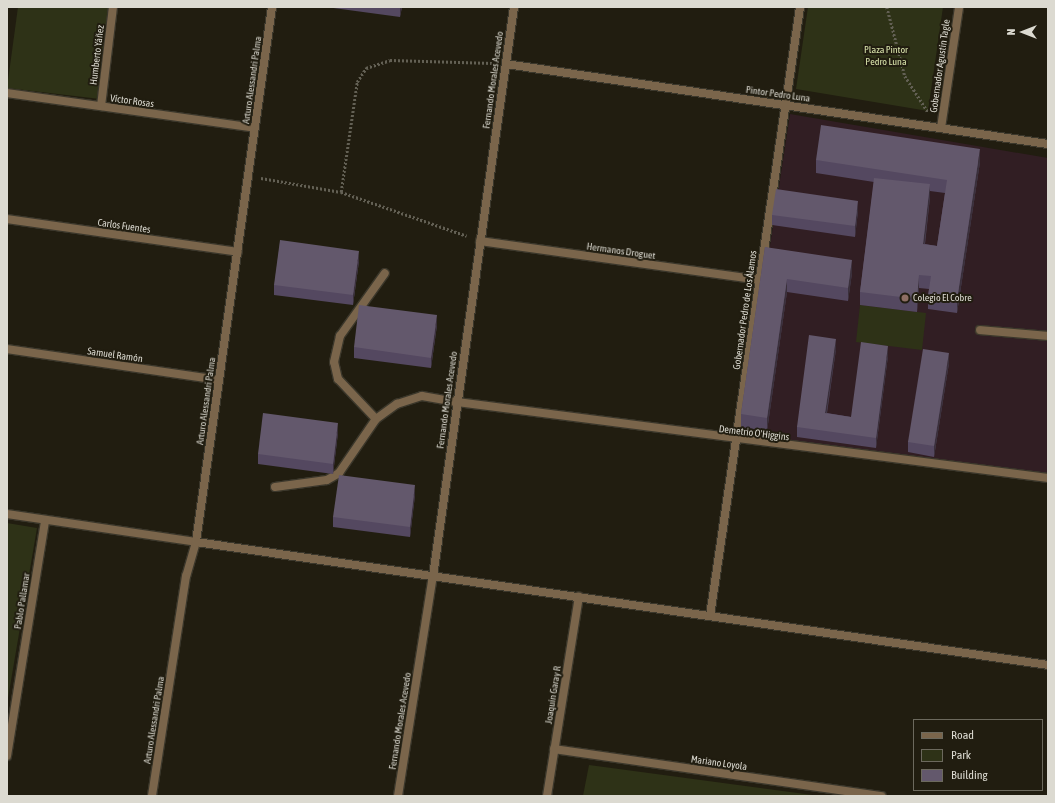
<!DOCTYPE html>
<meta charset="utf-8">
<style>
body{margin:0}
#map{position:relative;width:1055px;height:803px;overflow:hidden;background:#211d10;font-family:"Asap Condensed",sans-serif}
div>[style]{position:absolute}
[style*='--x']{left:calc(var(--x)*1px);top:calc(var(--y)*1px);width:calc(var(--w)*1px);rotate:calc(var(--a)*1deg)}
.education>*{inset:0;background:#311e23}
.green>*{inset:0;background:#2e3217}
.path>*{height:2.5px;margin-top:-1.25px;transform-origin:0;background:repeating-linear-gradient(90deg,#636054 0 2px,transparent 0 4px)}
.roads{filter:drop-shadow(1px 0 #3b372b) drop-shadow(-1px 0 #3b372b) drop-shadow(0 1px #3b372b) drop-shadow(0 -1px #3b372b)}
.service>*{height:8px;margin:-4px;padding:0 4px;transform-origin:4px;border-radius:4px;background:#7a654b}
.minor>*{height:8px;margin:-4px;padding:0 4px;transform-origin:4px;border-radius:4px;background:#7a654b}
.tertiary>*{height:8px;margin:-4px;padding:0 4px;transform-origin:4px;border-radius:4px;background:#7a654b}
.wall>*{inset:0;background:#544860}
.shaded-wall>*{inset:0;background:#3a303b}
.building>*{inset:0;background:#63586c}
.dots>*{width:11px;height:11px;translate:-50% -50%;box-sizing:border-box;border:2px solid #211d10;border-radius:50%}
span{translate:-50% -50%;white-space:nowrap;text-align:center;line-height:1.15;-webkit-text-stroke:4px #211d10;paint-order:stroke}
.park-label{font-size:10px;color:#d9e3ab}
.street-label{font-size:10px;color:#dcdad1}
.poi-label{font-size:10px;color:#dcdad1}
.left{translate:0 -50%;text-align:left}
.frame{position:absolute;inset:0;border:8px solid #dcdad1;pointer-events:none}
.legend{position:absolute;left:913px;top:719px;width:130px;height:72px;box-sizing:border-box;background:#211d10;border:1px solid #6c695d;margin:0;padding:5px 7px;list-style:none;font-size:12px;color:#dcdad1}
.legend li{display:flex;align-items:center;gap:8px;height:20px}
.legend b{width:20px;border:1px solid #6c695d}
.north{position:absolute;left:1003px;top:12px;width:40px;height:40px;-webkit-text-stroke:3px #211d10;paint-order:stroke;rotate:270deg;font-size:11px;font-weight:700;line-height:16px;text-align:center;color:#dcdad1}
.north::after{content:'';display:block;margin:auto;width:14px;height:18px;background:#dcdad1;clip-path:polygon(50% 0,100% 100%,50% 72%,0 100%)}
</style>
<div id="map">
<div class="education">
<div style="clip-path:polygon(790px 114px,1048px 158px,1048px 478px,741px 437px)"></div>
</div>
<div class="green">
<div style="clip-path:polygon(18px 7px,112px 7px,100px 99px,7px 88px)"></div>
<div style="clip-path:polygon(808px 7px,943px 7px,928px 111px,796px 89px)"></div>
<div style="clip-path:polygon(860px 305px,926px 313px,922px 350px,856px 342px)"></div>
<div style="clip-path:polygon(7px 523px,37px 528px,7px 704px)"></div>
<div style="clip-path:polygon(589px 765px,820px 796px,583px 796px)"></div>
</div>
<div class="path">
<div style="--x:887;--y:7;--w:71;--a:75.4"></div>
<div style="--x:905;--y:76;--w:43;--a:57.4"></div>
<div style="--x:261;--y:178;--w:81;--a:9.9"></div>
<div style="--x:341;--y:192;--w:133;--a:19.2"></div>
<div style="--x:341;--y:192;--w:111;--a:-81.7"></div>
<div style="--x:357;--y:82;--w:17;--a:-57"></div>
<div style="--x:366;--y:68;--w:25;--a:-18"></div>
<div style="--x:390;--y:60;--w:103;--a:1.7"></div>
</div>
<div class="roads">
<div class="service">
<div style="--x:980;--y:330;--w:68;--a:5"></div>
<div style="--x:376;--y:419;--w:55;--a:-133.5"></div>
<div style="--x:338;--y:379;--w:17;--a:-103"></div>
<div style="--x:334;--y:362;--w:27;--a:-77"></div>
<div style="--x:340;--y:336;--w:77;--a:-54.5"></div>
<div style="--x:275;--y:487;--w:52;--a:-7.7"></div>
<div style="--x:327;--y:480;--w:14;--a:-30"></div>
<div style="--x:339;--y:473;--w:65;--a:-55.6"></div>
<div style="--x:376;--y:419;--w:26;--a:-36"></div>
<div style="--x:397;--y:404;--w:26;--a:-18"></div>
<div style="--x:422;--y:396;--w:36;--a:10"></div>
</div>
<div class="minor">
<div style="--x:506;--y:64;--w:548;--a:8.4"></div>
<div style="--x:7;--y:93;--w:250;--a:8"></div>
<div style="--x:101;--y:106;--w:100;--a:-83.1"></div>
<div style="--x:941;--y:128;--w:122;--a:-81.5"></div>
<div style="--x:7;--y:219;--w:233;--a:8.1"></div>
<div style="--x:480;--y:241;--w:283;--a:7.9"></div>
<div style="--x:7;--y:349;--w:214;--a:8.3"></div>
<div style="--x:457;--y:402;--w:596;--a:7.33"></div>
<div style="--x:7;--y:514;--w:191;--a:8.4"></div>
<div style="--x:196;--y:542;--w:35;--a:106"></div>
<div style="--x:186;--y:576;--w:223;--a:98.8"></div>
<div style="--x:710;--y:616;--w:616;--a:-81.59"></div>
<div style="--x:554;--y:749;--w:331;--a:8.2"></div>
<div style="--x:7;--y:756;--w:238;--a:-80.8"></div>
<div style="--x:398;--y:796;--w:223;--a:-81"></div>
<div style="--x:433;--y:576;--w:575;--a:-81.9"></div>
<div style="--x:547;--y:796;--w:202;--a:-80.9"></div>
</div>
<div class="tertiary">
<div style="--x:272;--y:7;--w:540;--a:98.09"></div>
<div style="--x:196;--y:542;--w:861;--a:8.21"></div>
</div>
</div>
<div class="wall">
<div style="clip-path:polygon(326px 7px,402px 7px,400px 17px)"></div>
<div style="clip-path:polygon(evenodd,816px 160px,980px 162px,957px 313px,928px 309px,928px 296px,929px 289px,919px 288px,917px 312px,860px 305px,860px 292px,874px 182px,816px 173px,816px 160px,930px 191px,945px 193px,937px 246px,925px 244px,930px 197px,930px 191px)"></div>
<div style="clip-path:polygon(858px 211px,855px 237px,772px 225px,772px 215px)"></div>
<div style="clip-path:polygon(765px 247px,852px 273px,848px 301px,787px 292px,767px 431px,741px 427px,741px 414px)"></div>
<div style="clip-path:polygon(359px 261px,353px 305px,274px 295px,274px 285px)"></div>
<div style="clip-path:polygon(437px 325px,431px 368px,354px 358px,354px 347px)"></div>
<div style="clip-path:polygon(836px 349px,827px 413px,851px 417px,888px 356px,876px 448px,797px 437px,797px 427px)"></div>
<div style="clip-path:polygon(949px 363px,934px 457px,908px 452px,908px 442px)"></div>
<div style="clip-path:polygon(338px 433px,333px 474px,258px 464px,258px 454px)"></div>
<div style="clip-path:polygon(415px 495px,410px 537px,333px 527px,333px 517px)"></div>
</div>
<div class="shaded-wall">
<div style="clip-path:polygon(400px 7px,402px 7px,400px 17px)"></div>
<div style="clip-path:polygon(980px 149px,980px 162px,957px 313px,957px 300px)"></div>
<div style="clip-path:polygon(930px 184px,930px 197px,923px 257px,923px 244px)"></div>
<div style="clip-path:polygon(858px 201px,858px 211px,855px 237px,855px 226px)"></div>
<div style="clip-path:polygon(359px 251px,359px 261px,353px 305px,353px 295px)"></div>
<div style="clip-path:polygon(852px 260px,852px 273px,848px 301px,848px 288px)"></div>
<div style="clip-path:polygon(919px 275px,919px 288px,917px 312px,917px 299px)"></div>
<div style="clip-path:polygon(787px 279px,787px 292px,767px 431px,767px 418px)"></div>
<div style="clip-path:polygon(437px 315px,437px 325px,431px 368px,431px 358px)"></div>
<div style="clip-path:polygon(836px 339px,836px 349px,825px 423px,825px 413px)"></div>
<div style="clip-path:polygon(888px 346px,888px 356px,876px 448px,876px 438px)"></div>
<div style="clip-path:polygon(949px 353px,949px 363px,934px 457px,934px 446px)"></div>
<div style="clip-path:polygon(338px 423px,338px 433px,333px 474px,333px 464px)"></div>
<div style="clip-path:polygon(415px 485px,415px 495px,410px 537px,410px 527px)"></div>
</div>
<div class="building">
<div style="clip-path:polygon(821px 125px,980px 149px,957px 300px,928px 296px,931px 276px,919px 275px,917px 299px,860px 292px,874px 178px,930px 184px,923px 244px,937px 246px,947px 180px,816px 160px)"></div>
<div style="clip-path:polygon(776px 189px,858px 201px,855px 226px,772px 215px)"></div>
<div style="clip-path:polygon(280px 240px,359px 251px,353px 295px,274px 285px)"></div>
<div style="clip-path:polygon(765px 247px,852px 260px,848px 288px,787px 279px,767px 418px,741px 414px)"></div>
<div style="clip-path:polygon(359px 305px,437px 315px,431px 358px,354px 347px)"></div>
<div style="clip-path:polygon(809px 335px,836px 339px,825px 413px,851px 417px,861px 342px,888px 346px,876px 438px,797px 427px)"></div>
<div style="clip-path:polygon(923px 349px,949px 353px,934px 446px,908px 442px)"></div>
<div style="clip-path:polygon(263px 413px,338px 423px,333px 464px,258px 454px)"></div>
<div style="clip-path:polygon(339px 475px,415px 485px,410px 527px,333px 517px)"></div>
</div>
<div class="dots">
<div style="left:905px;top:298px;background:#8d6e63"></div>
</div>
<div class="park-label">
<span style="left:886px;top:55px">Plaza Pintor<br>Pedro Luna</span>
</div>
<div class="street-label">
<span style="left:97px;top:55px;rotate:-83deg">Humberto Yáñez</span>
<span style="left:940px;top:66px;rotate:-82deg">Gobernador Agustín Tagle</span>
<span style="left:252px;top:80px;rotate:-82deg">Arturo Alessandri Palma</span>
<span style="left:493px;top:80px;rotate:-82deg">Fernando Morales Acevedo</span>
<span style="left:778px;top:94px;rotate:8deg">Pintor Pedro Luna</span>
<span style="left:132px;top:101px;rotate:8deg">Víctor Rosas</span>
<span style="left:124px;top:226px;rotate:8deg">Carlos Fuentes</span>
<span style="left:621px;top:251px;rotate:8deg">Hermanos Droguet</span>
<span style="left:745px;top:310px;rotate:-82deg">Gobernador Pedro de Los Álamos</span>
<span style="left:115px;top:355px;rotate:8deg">Samuel Ramón</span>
<span style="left:447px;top:400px;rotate:-82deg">Fernando Morales Acevedo</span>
<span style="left:206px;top:401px;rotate:-82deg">Arturo Alessandri Palma</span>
<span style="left:754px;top:433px;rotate:7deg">Demetrio O'Higgins</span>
<span style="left:22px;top:601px;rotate:-81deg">Pablo Pallamar</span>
<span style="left:553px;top:695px;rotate:-81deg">Joaquín Garay R</span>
<span style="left:154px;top:720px;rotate:-81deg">Arturo Alessandri Palma</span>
<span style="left:400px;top:721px;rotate:-81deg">Fernando Morales Acevedo</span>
<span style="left:719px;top:763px;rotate:8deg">Mariano Loyola</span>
</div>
<div class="poi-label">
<span class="left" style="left:913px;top:298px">Colegio El Cobre</span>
</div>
<div class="frame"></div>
<ul class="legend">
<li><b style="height:5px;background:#7a654b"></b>Road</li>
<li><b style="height:11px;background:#2e3217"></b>Park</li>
<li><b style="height:11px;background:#63586c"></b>Building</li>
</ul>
<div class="north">N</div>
</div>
